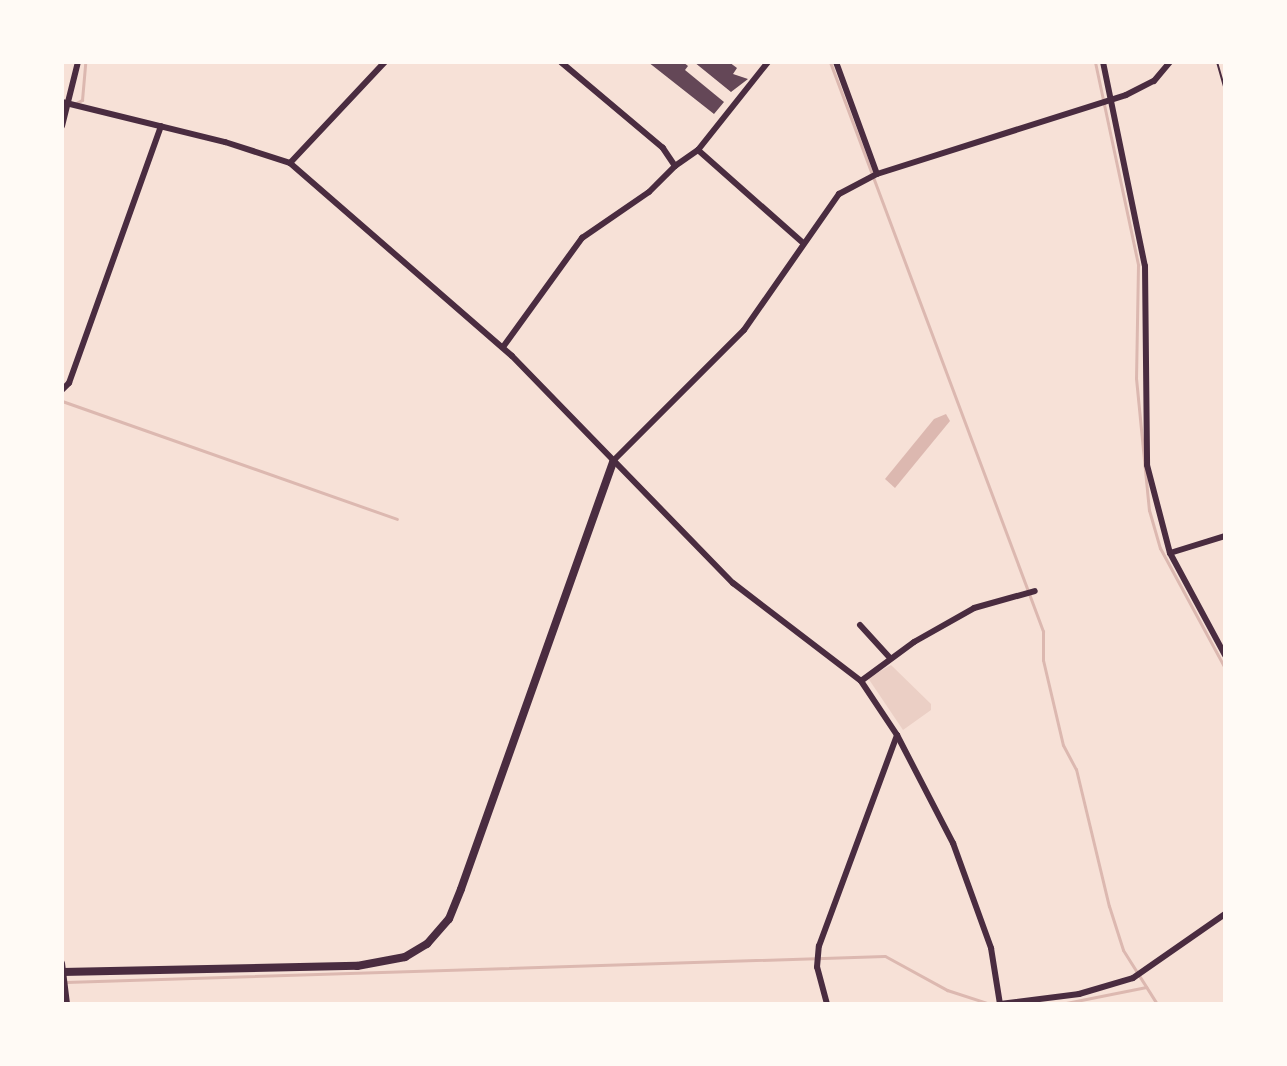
<!DOCTYPE html>
<style>
body{margin:0}
#map{position:relative;width:1287px;height:1066px;overflow:hidden;background:#f7e1d7;font-family:"Space Grotesk",sans-serif}
div>[style]{position:absolute}
[style*='--x']{left:calc(var(--x)*1px);top:calc(var(--y)*1px);width:calc(var(--w)*1px);rotate:calc(var(--a)*1deg)}
.green>*{inset:0;background:#ebcfc5}
.water>*{inset:0;background:#dcb8b0}
.stream>*{height:3px;margin:-1.5px;padding:0 1.5px;transform-origin:1.5px;border-radius:1.5px;background:#dcb8b0}
.building>*{inset:0;background:#644757}
.path>*{height:2px;margin:-1px;padding:0 1px;transform-origin:1px;border-radius:1px;background:#4a2c40}
.minor>*{height:6px;margin:-3px;padding:0 3px;transform-origin:3px;border-radius:3px;background:#4a2c40}
.tertiary>*{height:8px;margin:-4px;padding:0 4px;transform-origin:4px;border-radius:4px;background:#4a2c40}
span{translate:-50% -50%;white-space:nowrap;text-align:center;line-height:1.15;-webkit-text-stroke:8px #fffaf5;paint-order:stroke}
.frame{position:absolute;inset:0;border:64px solid #fffaf5;pointer-events:none}
</style>
<div id="map">
<div class="green">
<div style="clip-path:polygon(891px 665px,931px 704px,931px 710px,903px 730px,868px 678px)"></div>
</div>
<div class="water">
<div style="clip-path:polygon(946px 414px,950px 421px,895px 488px,885px 479px,934px 419px)"></div>
</div>
<div class="stream">
<div style="--x:830;--y:62;--w:608;--a:69.48"></div>
<div style="--x:1043;--y:631;--w:29;--a:90"></div>
<div style="--x:1043;--y:660;--w:87;--a:76.8"></div>
<div style="--x:1063;--y:745;--w:27;--a:62"></div>
<div style="--x:1076;--y:769;--w:141;--a:76.5"></div>
<div style="--x:1109;--y:906;--w:46;--a:72.3"></div>
<div style="--x:1123;--y:950;--w:64;--a:57.8"></div>
<div style="--x:1095;--y:62;--w:208;--a:78"></div>
<div style="--x:1138;--y:265;--w:113;--a:91"></div>
<div style="--x:1136;--y:378;--w:133;--a:84.4"></div>
<div style="--x:1149;--y:510;--w:40;--a:74"></div>
<div style="--x:1160;--y:548;--w:136;--a:61.6"></div>
<div style="--x:76;--y:103;--w:7;--a:-27"></div>
<div style="--x:82;--y:100;--w:38;--a:-85"></div>
<div style="--x:62;--y:401;--w:355;--a:19.4"></div>
<div style="--x:66;--y:982;--w:819;--a:-1.82"></div>
<div style="--x:885;--y:956;--w:71;--a:28.7"></div>
<div style="--x:947;--y:990;--w:45;--a:18"></div>
<div style="--x:62;--y:1002;--w:2;--a:90"></div>
<div style="--x:1061;--y:1004;--w:87;--a:-11.3"></div>
</div>
<div class="building">
<div style="clip-path:polygon(648px 62px,683px 62px,688px 66px,685px 70px,724px 102px,714px 114px)"></div>
<div style="clip-path:polygon(694px 62px,729px 62px,737px 68px,733px 74px,748px 79px,731px 92px)"></div>
</div>
<div class="path">
<div style="--x:1217;--y:62;--w:29;--a:74"></div>
</div>
<div class="minor">
<div style="--x:836;--y:62;--w:119;--a:69.9"></div>
<div style="--x:1103;--y:62;--w:208;--a:78.4"></div>
<div style="--x:1145;--y:266;--w:199;--a:89.4"></div>
<div style="--x:1147;--y:465;--w:91;--a:75.4"></div>
<div style="--x:1170;--y:553;--w:116;--a:61.7"></div>
<div style="--x:62;--y:102;--w:168;--a:13.8"></div>
<div style="--x:225;--y:142;--w:68;--a:17.9"></div>
<div style="--x:290;--y:163;--w:294;--a:41"></div>
<div style="--x:512;--y:356;--w:317;--a:45.8"></div>
<div style="--x:733;--y:583;--w:161;--a:37.4"></div>
<div style="--x:861;--y:681;--w:65;--a:56.3"></div>
<div style="--x:897;--y:735;--w:122;--a:62.6"></div>
<div style="--x:953;--y:843;--w:112;--a:70.1"></div>
<div style="--x:991;--y:948;--w:57;--a:80.9"></div>
<div style="--x:62;--y:126;--w:66;--a:-76"></div>
<div style="--x:698;--y:150;--w:140;--a:41.5"></div>
<div style="--x:290;--y:163;--w:139;--a:-46.8"></div>
<div style="--x:675;--y:166;--w:28;--a:-35"></div>
<div style="--x:698;--y:150;--w:112;--a:-51.5"></div>
<div style="--x:503;--y:347;--w:135;--a:-54.1"></div>
<div style="--x:582;--y:238;--w:81;--a:-34.5"></div>
<div style="--x:649;--y:192;--w:37;--a:-45"></div>
<div style="--x:675;--y:166;--w:22;--a:-124"></div>
<div style="--x:663;--y:148;--w:133;--a:-139.9"></div>
<div style="--x:62;--y:390;--w:10;--a:-45"></div>
<div style="--x:69;--y:383;--w:273;--a:-70.3"></div>
<div style="--x:613;--y:461;--w:185;--a:-45"></div>
<div style="--x:744;--y:330;--w:166;--a:-55.1"></div>
<div style="--x:839;--y:194;--w:43;--a:-27.8"></div>
<div style="--x:877;--y:174;--w:261;--a:-17.6"></div>
<div style="--x:1126;--y:95;--w:31;--a:-27"></div>
<div style="--x:1154;--y:81;--w:25;--a:-50"></div>
<div style="--x:1170;--y:553;--w:58;--a:-17.2"></div>
<div style="--x:860;--y:625;--w:45;--a:47.7"></div>
<div style="--x:861;--y:681;--w:66;--a:-36.3"></div>
<div style="--x:914;--y:642;--w:69;--a:-29.5"></div>
<div style="--x:974;--y:608;--w:63;--a:-15.6"></div>
<div style="--x:62;--y:963;--w:41;--a:83"></div>
<div style="--x:827;--y:1004;--w:38;--a:-105"></div>
<div style="--x:817;--y:967;--w:21;--a:-85"></div>
<div style="--x:819;--y:946;--w:225;--a:-69.7"></div>
<div style="--x:1000;--y:1004;--w:80;--a:-7.2"></div>
<div style="--x:1079;--y:994;--w:56;--a:-16.5"></div>
<div style="--x:1133;--y:978;--w:112;--a:-34.8"></div>
</div>
<div class="tertiary">
<div style="--x:62;--y:972;--w:295;--a:-1.2"></div>
<div style="--x:357;--y:966;--w:49;--a:-10.6"></div>
<div style="--x:405;--y:957;--w:26;--a:-31"></div>
<div style="--x:427;--y:944;--w:33;--a:-49"></div>
<div style="--x:449;--y:919;--w:32;--a:-68"></div>
<div style="--x:461;--y:889;--w:454;--a:-70.4"></div>
</div>
<div class="frame"></div>
</div>
